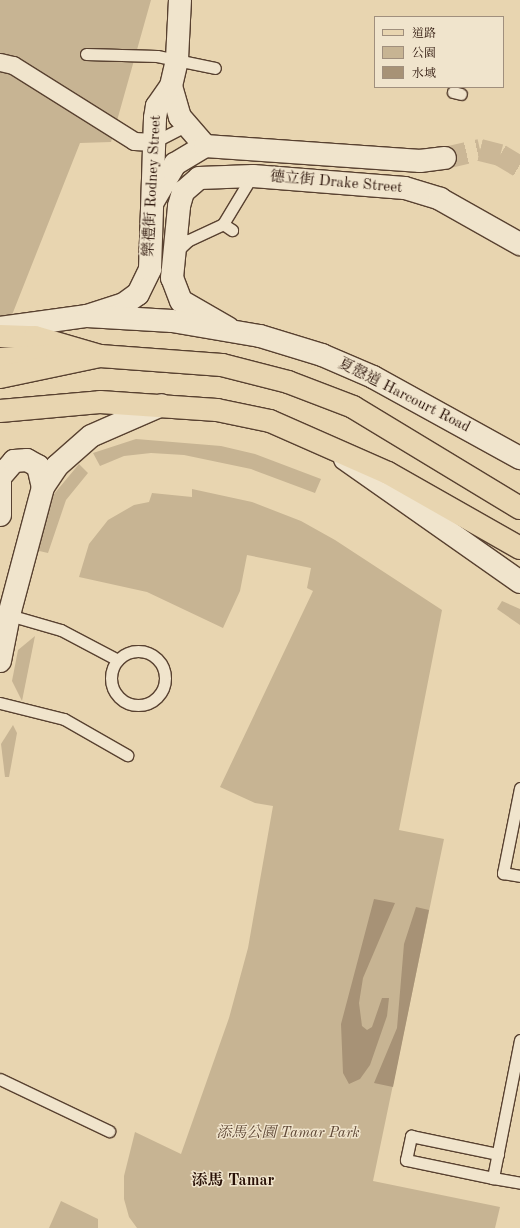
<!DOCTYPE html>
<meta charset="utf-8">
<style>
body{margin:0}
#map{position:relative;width:520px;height:1228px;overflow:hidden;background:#e8d5b0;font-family:"Old Standard TT","Noto Serif TC",serif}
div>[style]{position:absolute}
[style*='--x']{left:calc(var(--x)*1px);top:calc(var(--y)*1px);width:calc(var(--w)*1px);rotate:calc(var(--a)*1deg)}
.green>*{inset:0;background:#c7b493}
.water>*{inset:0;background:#a79276}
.minor-tunnel>*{height:22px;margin-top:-11px;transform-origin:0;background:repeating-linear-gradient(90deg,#cbb796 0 22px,transparent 0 33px)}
.roads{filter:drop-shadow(1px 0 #584130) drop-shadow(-1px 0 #584130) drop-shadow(0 1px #584130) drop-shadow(0 -1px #584130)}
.service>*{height:11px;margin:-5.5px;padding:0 5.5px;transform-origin:5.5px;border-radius:5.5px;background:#f0e4cc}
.service>.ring{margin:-5.5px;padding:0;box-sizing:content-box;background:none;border:11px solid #f0e4cc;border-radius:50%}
.pedestrian>*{height:17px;margin:-8.5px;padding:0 8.5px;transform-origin:8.5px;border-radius:8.5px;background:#f0e4cc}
.minor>*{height:22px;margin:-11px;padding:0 11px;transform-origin:11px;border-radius:11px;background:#f0e4cc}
.tertiary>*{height:22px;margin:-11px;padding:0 11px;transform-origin:11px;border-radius:11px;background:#f0e4cc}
.secondary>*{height:22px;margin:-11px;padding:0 11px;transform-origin:11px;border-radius:11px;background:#f0e4cc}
.primary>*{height:22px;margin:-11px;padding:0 11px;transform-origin:11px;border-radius:11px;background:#e8d5b0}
.trunk>*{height:22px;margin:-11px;padding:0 11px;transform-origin:11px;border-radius:11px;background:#e8d5b0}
span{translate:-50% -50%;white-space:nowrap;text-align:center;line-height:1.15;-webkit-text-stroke:3px #f0e4cc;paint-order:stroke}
.street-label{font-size:15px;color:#281006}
.park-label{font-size:15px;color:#604937;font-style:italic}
.neighbourhood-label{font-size:16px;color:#281006;font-weight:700}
.legend{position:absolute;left:374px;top:16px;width:130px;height:72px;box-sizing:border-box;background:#f0e4cc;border:1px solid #a08f7d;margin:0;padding:5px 7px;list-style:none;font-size:12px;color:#281006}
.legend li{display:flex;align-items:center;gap:8px;height:20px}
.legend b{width:20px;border:1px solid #a08f7d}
</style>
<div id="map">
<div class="green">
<div style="clip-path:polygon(0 0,151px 0,111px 142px,80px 143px,12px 315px,0 317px)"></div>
<div style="clip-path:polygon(136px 439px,221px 446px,255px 454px,321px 479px,315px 493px,251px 469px,184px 455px,151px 453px,124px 456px,100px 466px,93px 453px)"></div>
<div style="clip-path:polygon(79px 464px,88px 473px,66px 500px,48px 553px,35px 550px,54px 494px)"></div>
<div style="clip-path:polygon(192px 489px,252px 502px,301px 521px,335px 540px,442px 610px,399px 830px,444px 839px,373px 1181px,500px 1207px,495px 1228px,137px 1228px,129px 1217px,124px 1199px,124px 1176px,135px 1132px,181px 1154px,229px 1018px,248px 948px,273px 806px,255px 803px,220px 787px,313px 591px,307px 588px,311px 568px,247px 555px,240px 591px,223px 628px,147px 592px,79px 577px,89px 544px,108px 520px,134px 505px,149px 502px,152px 493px,192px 497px)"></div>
<div style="clip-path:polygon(502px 601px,520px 609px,520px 625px,497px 609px)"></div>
<div style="clip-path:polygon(35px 636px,22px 701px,12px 681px,18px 650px)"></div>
<div style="clip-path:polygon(13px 725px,17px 733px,9px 777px,5px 777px,1px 744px)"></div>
<div style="clip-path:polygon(61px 1201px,98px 1219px,98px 1228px,49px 1228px)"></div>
</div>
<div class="water">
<div style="clip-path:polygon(374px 899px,395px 903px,363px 978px,359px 1003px,362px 1026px,367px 1030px,372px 1027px,382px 998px,389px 998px,387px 1016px,370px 1065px,360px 1079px,349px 1084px,343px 1073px,341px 1024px)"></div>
<div style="clip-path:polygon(416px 907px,429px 910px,393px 1087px,374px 1083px,397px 1028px,404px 944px)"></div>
</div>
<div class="minor-tunnel">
<div style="--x:445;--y:158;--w:36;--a:-13"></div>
<div style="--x:480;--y:150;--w:21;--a:14"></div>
<div style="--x:500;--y:155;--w:23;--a:31"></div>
</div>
<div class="roads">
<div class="service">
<div style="--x:86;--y:54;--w:71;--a:1.6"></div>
<div style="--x:157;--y:56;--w:59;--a:11.7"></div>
<div style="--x:453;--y:92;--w:8;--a:14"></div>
<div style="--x:154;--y:142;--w:36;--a:-27"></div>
<div style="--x:223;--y:224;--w:11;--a:34"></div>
<div style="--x:177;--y:251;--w:16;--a:-43"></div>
<div style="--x:189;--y:240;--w:38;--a:-25"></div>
<div style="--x:223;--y:224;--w:56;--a:-58.9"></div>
<div style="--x:9;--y:615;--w:54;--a:16.1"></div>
<div style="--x:61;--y:630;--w:64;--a:27.8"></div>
<div class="ring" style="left:111px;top:651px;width:43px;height:43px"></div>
<div style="--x:0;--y:703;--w:66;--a:14"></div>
<div style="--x:64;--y:719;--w:73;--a:29.7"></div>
<div style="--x:520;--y:788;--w:87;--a:101.3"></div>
<div style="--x:503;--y:873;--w:17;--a:10"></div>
<div style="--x:520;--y:1040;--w:141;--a:101.1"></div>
<div style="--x:493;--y:1178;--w:27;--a:10"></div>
<div style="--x:0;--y:1079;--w:121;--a:25.5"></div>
<div style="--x:493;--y:1178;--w:89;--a:-168.3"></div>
<div style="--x:406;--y:1160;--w:25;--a:-78"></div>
<div style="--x:411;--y:1136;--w:89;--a:11.7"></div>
</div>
<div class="pedestrian">
<div style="--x:0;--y:62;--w:13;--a:13"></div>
<div style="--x:13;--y:65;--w:143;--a:32.1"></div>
<div style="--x:134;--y:141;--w:20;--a:3"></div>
</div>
<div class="minor">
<div style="--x:171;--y:86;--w:32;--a:74"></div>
<div style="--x:180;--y:117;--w:38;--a:49"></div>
<div style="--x:154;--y:200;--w:42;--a:-59.7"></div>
<div style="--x:175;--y:164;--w:35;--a:-31"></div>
<div style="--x:205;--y:146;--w:216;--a:4"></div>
<div style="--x:420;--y:161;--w:25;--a:-7"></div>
<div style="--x:228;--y:328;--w:54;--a:-150.1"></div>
<div style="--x:181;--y:301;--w:25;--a:-111"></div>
<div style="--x:172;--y:278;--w:72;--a:-84.4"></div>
<div style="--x:179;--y:206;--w:15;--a:-74"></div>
<div style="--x:183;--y:192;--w:21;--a:-41"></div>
<div style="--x:199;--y:178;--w:54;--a:-2.1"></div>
<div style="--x:253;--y:176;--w:152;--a:4.5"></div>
<div style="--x:405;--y:188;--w:37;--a:17"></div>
<div style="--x:440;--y:199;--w:92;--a:29.4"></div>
<div style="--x:0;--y:471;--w:44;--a:90"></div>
</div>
<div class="tertiary">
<div style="--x:87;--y:316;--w:39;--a:-18"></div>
<div style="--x:124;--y:304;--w:17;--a:-36"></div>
<div style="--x:138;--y:294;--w:28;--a:-64"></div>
<div style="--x:150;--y:269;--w:151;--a:-88.1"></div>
<div style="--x:155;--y:118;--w:12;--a:-81"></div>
<div style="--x:157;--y:106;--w:24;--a:-55"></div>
<div style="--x:171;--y:86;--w:28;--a:-77"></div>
<div style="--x:177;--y:59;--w:59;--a:-87.1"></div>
</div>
<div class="secondary">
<div style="--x:0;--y:328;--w:88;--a:-7.9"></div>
<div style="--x:87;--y:316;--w:85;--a:3.4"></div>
<div style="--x:172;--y:321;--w:89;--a:9.7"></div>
<div style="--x:260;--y:336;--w:65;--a:17"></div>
<div style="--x:322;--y:355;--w:56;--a:23.3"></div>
<div style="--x:373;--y:377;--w:168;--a:28.9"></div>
<div style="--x:345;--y:459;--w:214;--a:35.1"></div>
<div style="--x:1;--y:476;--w:20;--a:-49"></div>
<div style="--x:14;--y:461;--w:13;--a:-4"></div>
<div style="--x:27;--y:460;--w:13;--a:29"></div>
<div style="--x:38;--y:466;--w:22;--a:77"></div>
<div style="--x:0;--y:661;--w:47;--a:-78.9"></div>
<div style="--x:9;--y:615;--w:132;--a:-75.1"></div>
<div style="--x:43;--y:487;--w:25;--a:-56"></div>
<div style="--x:57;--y:466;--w:45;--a:-41.4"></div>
<div style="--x:91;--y:436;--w:77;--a:-23.6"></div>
</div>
<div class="primary">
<div style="--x:0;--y:336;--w:35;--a:2"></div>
<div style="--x:35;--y:337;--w:68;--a:16.3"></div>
<div style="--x:0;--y:411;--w:100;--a:-5.1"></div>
<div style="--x:100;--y:402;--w:117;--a:3.9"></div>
<div style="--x:217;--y:410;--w:54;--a:11.7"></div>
<div style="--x:270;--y:421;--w:129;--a:23.8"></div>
<div style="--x:388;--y:473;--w:152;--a:29.6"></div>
</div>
<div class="trunk">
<div style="--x:0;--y:359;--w:61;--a:-3.8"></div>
<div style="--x:0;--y:377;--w:102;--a:-11.9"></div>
<div style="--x:100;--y:356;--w:122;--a:4.2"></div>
<div style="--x:222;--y:365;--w:68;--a:14.4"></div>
<div style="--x:288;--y:382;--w:70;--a:21"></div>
<div style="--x:353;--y:407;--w:195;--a:31.2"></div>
</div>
</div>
<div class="street-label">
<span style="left:336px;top:183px;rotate:5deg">德立街 Drake Street</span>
<span style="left:153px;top:186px;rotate:-87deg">樂禮街 Rodney Street</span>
<span style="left:404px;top:396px;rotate:27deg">夏慤道 Harcourt Road</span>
</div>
<div class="park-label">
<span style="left:288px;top:1134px">添馬公園 Tamar Park</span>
</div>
<div class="neighbourhood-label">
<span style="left:233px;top:1181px">添馬 Tamar</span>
</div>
<ul class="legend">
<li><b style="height:5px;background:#e8d5b0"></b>道路</li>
<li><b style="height:11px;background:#c7b493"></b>公園</li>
<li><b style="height:11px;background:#a79276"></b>水域</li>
</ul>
</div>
